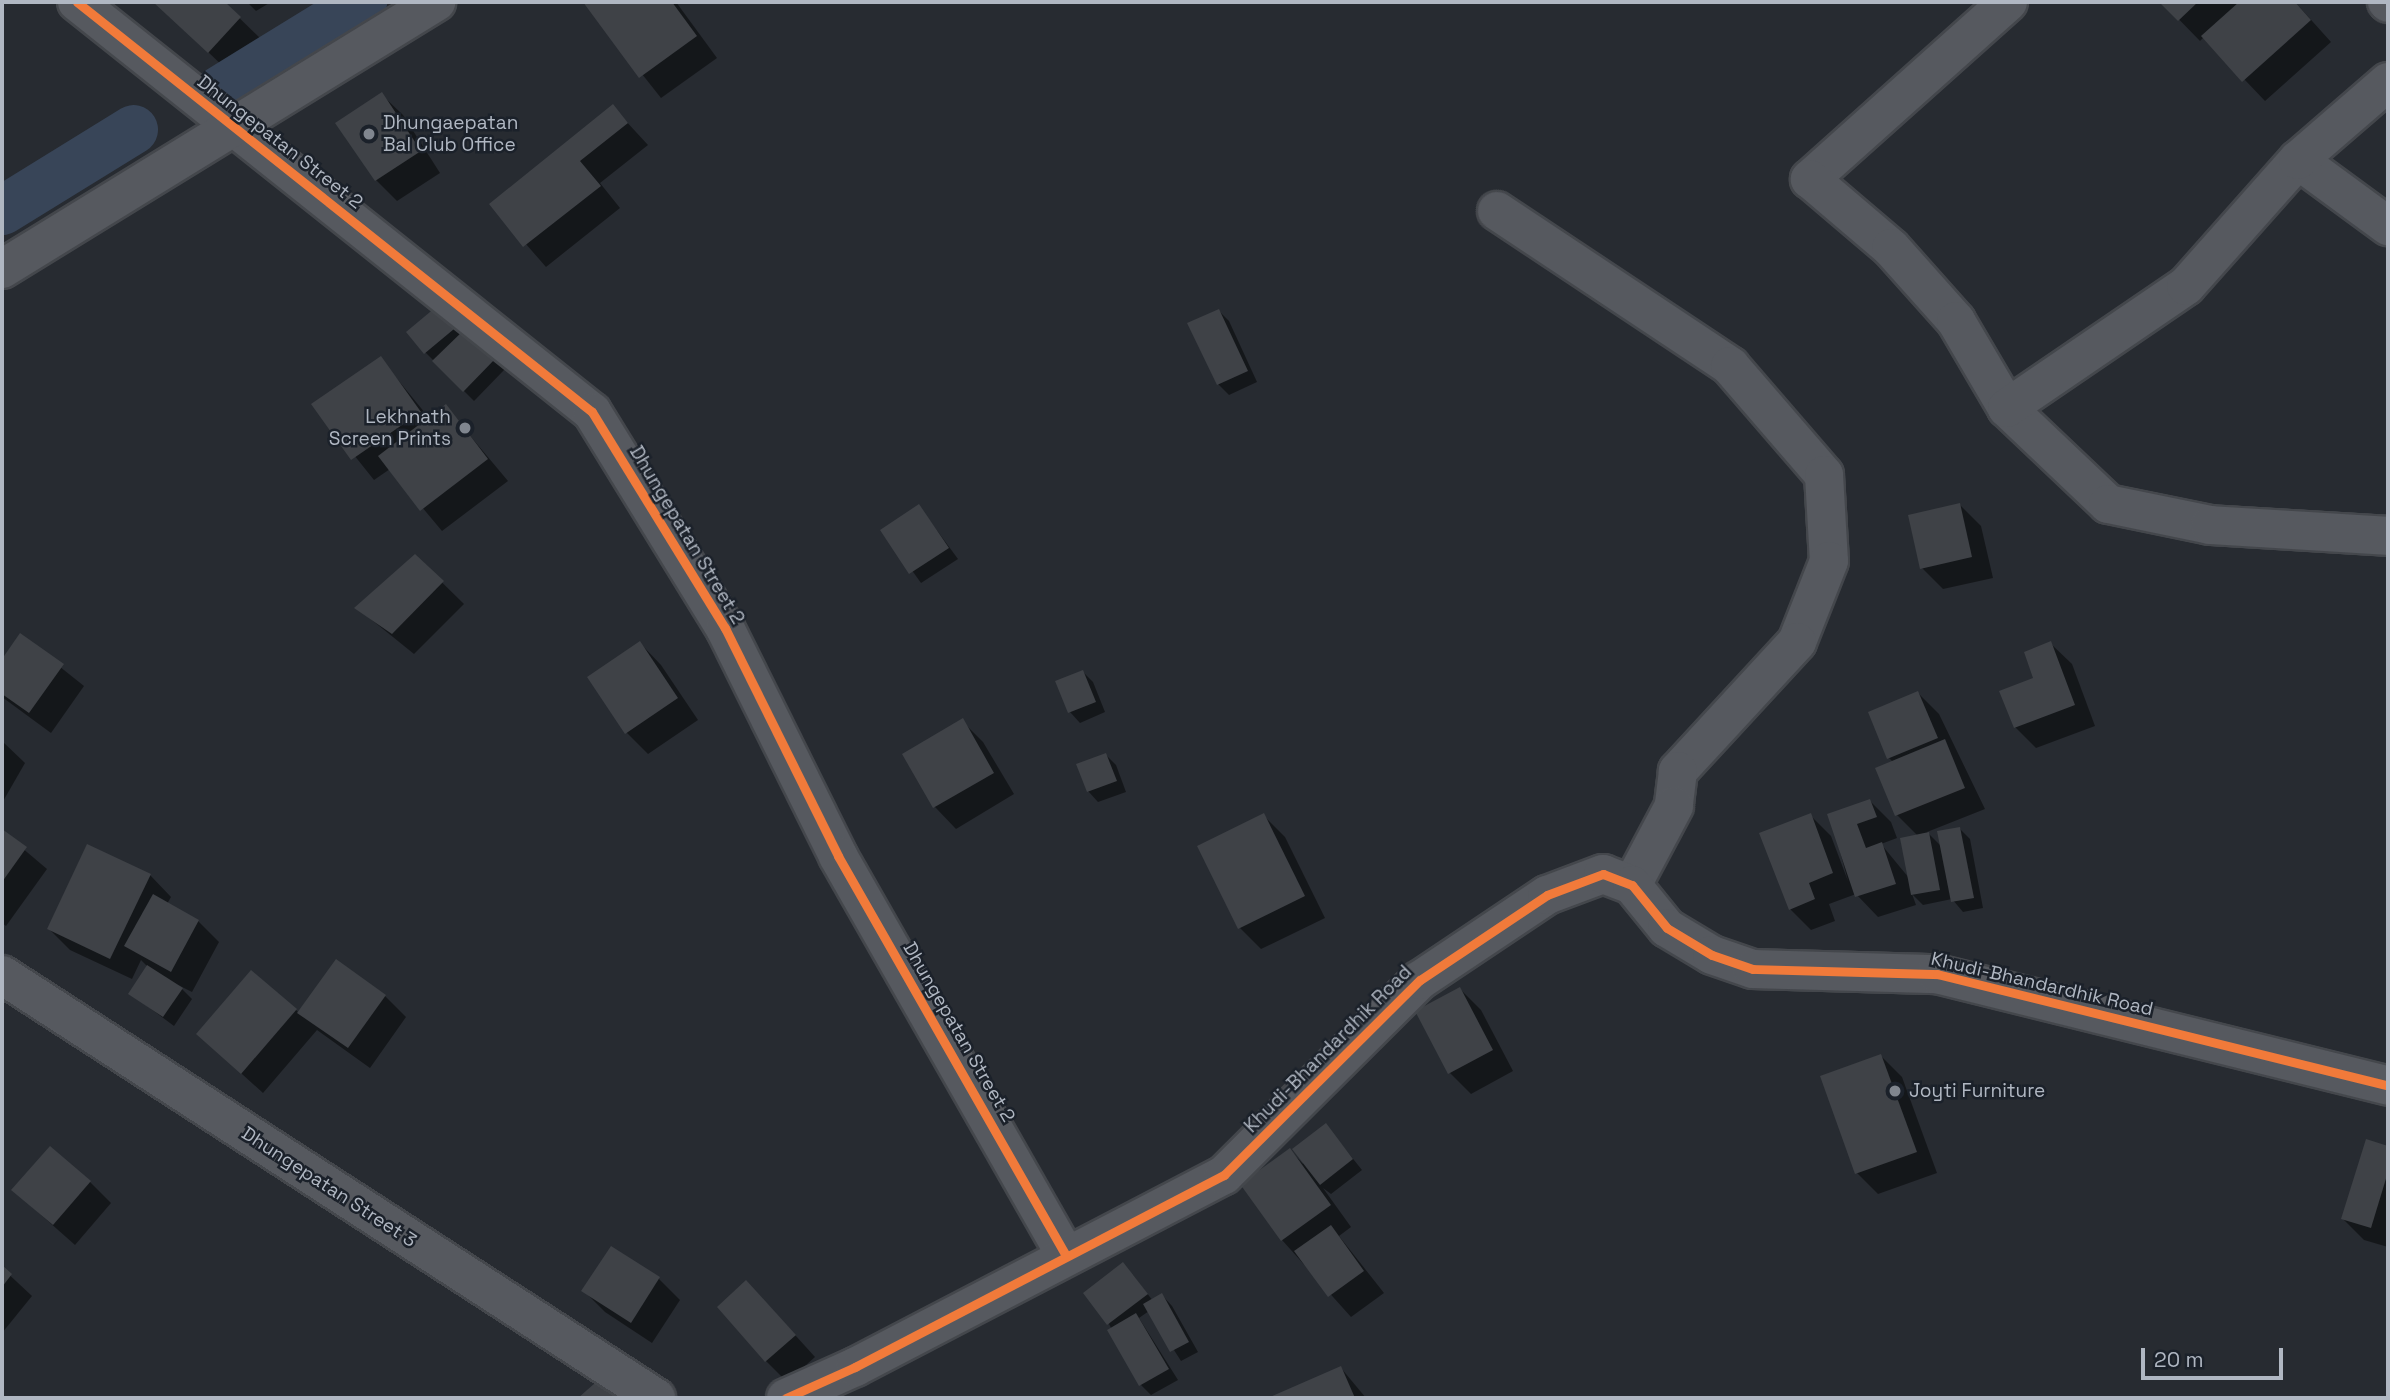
<!DOCTYPE html>
<style>
body{margin:0}
#map{position:relative;width:2390px;height:1400px;overflow:hidden;background:#272b31;font-family:"Space Grotesk",sans-serif}
div>[style]{position:absolute}
[style*='--x']{left:calc(var(--x)*1px);top:calc(var(--y)*1px);width:calc(var(--w)*1px);rotate:calc(var(--a)*1deg)}
.shadow>*{inset:0;background:#0007}
.canal>*{height:49px;margin:-24.5px;padding:0 24.5px;transform-origin:24.5px;border-radius:24.5px;background:#384558}
.building>*{inset:0;background:#3f4247}
.roads{filter:drop-shadow(2px 0 #44474c) drop-shadow(-2px 0 #44474c) drop-shadow(0 2px #44474c) drop-shadow(0 -2px #44474c)}
.street>*{height:38px;margin:-19px;padding:0 19px;transform-origin:19px;border-radius:19px;background:#56595f}
.cycleway>*{height:9px;margin:-4.5px;padding:0 4.5px;transform-origin:4.5px;border-radius:4.5px;background:#f17a3a}
.dots>*{width:19px;height:19px;translate:-50% -50%;box-sizing:border-box;border:4px solid #1b212a;border-radius:50%}
span{translate:-50% -50%;white-space:nowrap;text-align:center;line-height:1.15;-webkit-text-stroke:5px #1b212a;paint-order:stroke}
.poi-label{font-size:19px;color:#b0b7c2}
.left{translate:0 -50%;text-align:left}
.right{translate:-100% -50%;text-align:right}
.street-label{font-size:19px;color:#b0b7c2}
.frame{position:absolute;inset:0;border:4px solid #b0b7c2;pointer-events:none}
.scale{position:absolute;left:2141px;top:1348px;width:142px;height:32px;box-sizing:border-box;border:4px solid #b0b7c2;border-top:0;padding-left:9px;font-size:21px;line-height:24px;white-space:nowrap;color:#b0b7c2;-webkit-text-stroke:5px #1b212a;paint-order:stroke}
</style>
<div id="map">
<div class="shadow">
<div style="clip-path:polygon(156px 2px,223px 2px,261px 39px,230px 73px)"></div>
<div style="clip-path:polygon(247px 2px,271px 2px,256px 11px)"></div>
<div style="clip-path:polygon(585px 2px,676px 2px,717px 58px,661px 98px)"></div>
<div style="clip-path:polygon(2162px 2px,2295px 2px,2331px 42px,2265px 101px,2204px 37px,2200px 41px)"></div>
<div style="clip-path:polygon(381px 94px,403px 115px,440px 173px,397px 201px,376px 180px,338px 123px)"></div>
<div style="clip-path:polygon(612px 106px,648px 145px,600px 183px,620px 208px,546px 267px,491px 204px)"></div>
<div style="clip-path:polygon(442px 305px,505px 369px,474px 401px,425px 352px)"></div>
<div style="clip-path:polygon(1219px 311px,1229px 321px,1257px 382px,1229px 395px,1218px 384px)"></div>
<div style="clip-path:polygon(380px 358px,430px 419px,446px 407px,508px 481px,442px 531px,390px 469px,374px 480px,314px 405px)"></div>
<div style="clip-path:polygon(1960px 505px,1981px 526px,1993px 578px,1943px 589px,1922px 568px)"></div>
<div style="clip-path:polygon(919px 506px,958px 559px,921px 583px,883px 530px)"></div>
<div style="clip-path:polygon(415px 556px,464px 604px,414px 654px,357px 608px)"></div>
<div style="clip-path:polygon(20px 635px,84px 686px,51px 733px,2px 697px,2px 662px)"></div>
<div style="clip-path:polygon(640px 643px,661px 665px,698px 720px,648px 754px,627px 733px)"></div>
<div style="clip-path:polygon(2050px 643px,2072px 664px,2095px 726px,2036px 748px,2015px 727px)"></div>
<div style="clip-path:polygon(1083px 672px,1093px 682px,1105px 712px,1080px 723px,1070px 712px)"></div>
<div style="clip-path:polygon(1918px 693px,1939px 714px,1985px 809px,1927px 832px,1942px 847px,1960px 829px,1970px 839px,1983px 908px,1963px 912px,1952px 899px,1923px 905px,1912px 894px,1916px 905px,1878px 917px,1856px 894px,1829px 904px,1835px 921px,1811px 930px,1790px 909px,1810px 815px,1831px 836px,1848px 881px,1830px 815px,1870px 801px,1891px 822px,1897px 838px,1881px 844px,1909px 878px,1918px 836px,1897px 815px,1893px 762px,1889px 758px)"></div>
<div style="clip-path:polygon(962px 721px,983px 742px,1014px 794px,956px 829px,935px 807px,904px 755px)"></div>
<div style="clip-path:polygon(2px 741px,25px 763px,2px 803px)"></div>
<div style="clip-path:polygon(1106px 755px,1116px 765px,1126px 792px,1098px 802px,1088px 791px)"></div>
<div style="clip-path:polygon(1264px 816px,1285px 837px,1325px 918px,1261px 949px,1240px 928px)"></div>
<div style="clip-path:polygon(2px 831px,47px 869px,6px 926px,2px 923px)"></div>
<div style="clip-path:polygon(150px 875px,171px 897px,167px 904px,198px 921px,219px 942px,192px 992px,178px 985px,192px 999px,174px 1026px,131px 994px,148px 967px,141px 960px,132px 979px,70px 950px,49px 929px)"></div>
<div style="clip-path:polygon(1460px 989px,1481px 1010px,1513px 1071px,1471px 1094px,1450px 1073px)"></div>
<div style="clip-path:polygon(385px 996px,406px 1017px,370px 1068px,317px 1030px,263px 1093px,198px 1034px,296px 1010px,299px 1013px)"></div>
<div style="clip-path:polygon(1881px 1056px,1902px 1077px,1937px 1173px,1878px 1194px,1857px 1173px)"></div>
<div style="clip-path:polygon(1326px 1125px,1362px 1170px,1331px 1194px,1323px 1188px,1351px 1227px,1339px 1236px,1384px 1293px,1351px 1317px,1282px 1240px,1290px 1150px,1303px 1164px)"></div>
<div style="clip-path:polygon(2367px 1141px,2388px 1148px,2388px 1247px,2364px 1240px,2343px 1219px)"></div>
<div style="clip-path:polygon(90px 1182px,111px 1203px,75px 1245px,13px 1190px)"></div>
<div style="clip-path:polygon(611px 1249px,659px 1279px,680px 1300px,652px 1343px,605px 1312px,584px 1291px)"></div>
<div style="clip-path:polygon(2px 1268px,32px 1296px,2px 1333px)"></div>
<div style="clip-path:polygon(1133px 1275px,1153px 1301px,1162px 1295px,1172px 1306px,1198px 1352px,1181px 1361px,1149px 1311px,1139px 1318px,1178px 1380px,1151px 1395px,1141px 1385px,1109px 1324px)"></div>
<div style="clip-path:polygon(767px 1304px,815px 1357px,787px 1382px,766px 1361px)"></div>
<div style="clip-path:polygon(1341px 1368px,1366px 1398px,1272px 1398px)"></div>
</div>
<div class="canal">
<div style="--x:219;--y:90;--w:168;--a:-31.6"></div>
<div style="--x:2;--y:210;--w:154;--a:-31.7"></div>
</div>
<div class="building">
<div style="clip-path:polygon(153px 2px,225px 2px,241px 17px,208px 53px)"></div>
<div style="clip-path:polygon(583px 2px,672px 2px,697px 36px,639px 78px)"></div>
<div style="clip-path:polygon(2159px 2px,2198px 2px,2178px 21px)"></div>
<div style="clip-path:polygon(2239px 2px,2295px 2px,2311px 20px,2242px 82px,2201px 36px)"></div>
<div style="clip-path:polygon(382px 92px,421px 151px,375px 181px,335px 123px)"></div>
<div style="clip-path:polygon(613px 104px,628px 123px,580px 161px,601px 186px,523px 247px,489px 204px)"></div>
<div style="clip-path:polygon(442px 302px,460px 324px,424px 354px,406px 332px)"></div>
<div style="clip-path:polygon(1219px 309px,1248px 371px,1217px 385px,1187px 323px)"></div>
<div style="clip-path:polygon(466px 328px,496px 358px,463px 392px,432px 361px)"></div>
<div style="clip-path:polygon(381px 356px,421px 412px,351px 460px,311px 404px)"></div>
<div style="clip-path:polygon(446px 404px,488px 459px,420px 511px,378px 456px)"></div>
<div style="clip-path:polygon(1960px 503px,1972px 557px,1920px 569px,1908px 515px)"></div>
<div style="clip-path:polygon(919px 504px,949px 548px,909px 574px,880px 530px)"></div>
<div style="clip-path:polygon(415px 554px,444px 581px,392px 634px,354px 608px)"></div>
<div style="clip-path:polygon(20px 633px,64px 664px,29px 713px,2px 694px,2px 659px)"></div>
<div style="clip-path:polygon(640px 641px,678px 698px,625px 734px,587px 677px)"></div>
<div style="clip-path:polygon(2051px 641px,2075px 705px,2014px 728px,1999px 691px,2033px 678px,2024px 652px)"></div>
<div style="clip-path:polygon(1083px 670px,1096px 702px,1068px 713px,1055px 681px)"></div>
<div style="clip-path:polygon(1918px 691px,1938px 738px,1887px 759px,1868px 712px)"></div>
<div style="clip-path:polygon(963px 718px,994px 773px,933px 808px,902px 754px)"></div>
<div style="clip-path:polygon(1945px 739px,1965px 788px,1895px 816px,1875px 768px)"></div>
<div style="clip-path:polygon(1106px 753px,1117px 781px,1087px 792px,1076px 764px)"></div>
<div style="clip-path:polygon(1870px 799px,1877px 817px,1857px 824px,1866px 848px,1882px 842px,1896px 884px,1855px 897px,1827px 814px)"></div>
<div style="clip-path:polygon(1264px 813px,1305px 896px,1238px 929px,1197px 846px)"></div>
<div style="clip-path:polygon(1811px 813px,1833px 873px,1809px 883px,1815px 899px,1789px 910px,1759px 833px)"></div>
<div style="clip-path:polygon(1960px 827px,1974px 898px,1951px 902px,1937px 831px)"></div>
<div style="clip-path:polygon(2px 829px,27px 847px,2px 882px)"></div>
<div style="clip-path:polygon(1929px 832px,1940px 890px,1911px 895px,1900px 838px)"></div>
<div style="clip-path:polygon(87px 844px,151px 874px,110px 959px,47px 929px)"></div>
<div style="clip-path:polygon(153px 894px,199px 920px,171px 972px,124px 946px)"></div>
<div style="clip-path:polygon(336px 959px,386px 995px,348px 1048px,297px 1013px)"></div>
<div style="clip-path:polygon(147px 965px,183px 988px,163px 1017px,128px 994px)"></div>
<div style="clip-path:polygon(251px 970px,297px 1009px,241px 1074px,196px 1034px)"></div>
<div style="clip-path:polygon(1460px 987px,1493px 1050px,1448px 1074px,1415px 1011px)"></div>
<div style="clip-path:polygon(1881px 1054px,1917px 1152px,1855px 1174px,1820px 1076px)"></div>
<div style="clip-path:polygon(1326px 1123px,1353px 1159px,1320px 1185px,1292px 1149px)"></div>
<div style="clip-path:polygon(2366px 1139px,2388px 1146px,2388px 1172px,2371px 1228px,2341px 1219px)"></div>
<div style="clip-path:polygon(50px 1146px,91px 1181px,53px 1225px,11px 1190px)"></div>
<div style="clip-path:polygon(1290px 1148px,1331px 1205px,1281px 1241px,1240px 1184px)"></div>
<div style="clip-path:polygon(1331px 1225px,1364px 1271px,1328px 1297px,1294px 1251px)"></div>
<div style="clip-path:polygon(611px 1246px,660px 1277px,631px 1323px,581px 1291px)"></div>
<div style="clip-path:polygon(1123px 1262px,1148px 1294px,1107px 1325px,1083px 1293px)"></div>
<div style="clip-path:polygon(2px 1265px,12px 1274px,2px 1287px)"></div>
<div style="clip-path:polygon(746px 1280px,796px 1335px,765px 1362px,717px 1307px)"></div>
<div style="clip-path:polygon(1162px 1293px,1189px 1342px,1170px 1352px,1143px 1304px)"></div>
<div style="clip-path:polygon(1136px 1313px,1169px 1369px,1139px 1386px,1107px 1330px)"></div>
<div style="clip-path:polygon(1341px 1366px,1355px 1398px,1268px 1398px)"></div>
<div style="clip-path:polygon(603px 1376px,623px 1398px,578px 1398px)"></div>
</div>
<div class="roads">
<div class="street">
<div style="--x:77;--y:2;--w:658;--a:38.52"></div>
<div style="--x:592;--y:412;--w:254;--a:58.4"></div>
<div style="--x:725;--y:628;--w:254;--a:63.6"></div>
<div style="--x:838;--y:856;--w:460;--a:60.3"></div>
<div style="--x:2008;--y:2;--w:266;--a:138.2"></div>
<div style="--x:1810;--y:179;--w:106;--a:40.4"></div>
<div style="--x:1891;--y:248;--w:98;--a:48.3"></div>
<div style="--x:1956;--y:321;--w:101;--a:59.6"></div>
<div style="--x:2007;--y:408;--w:139;--a:43.5"></div>
<div style="--x:2108;--y:504;--w:104;--a:11.6"></div>
<div style="--x:2210;--y:525;--w:178;--a:3.5"></div>
<div style="--x:2387;--y:2;--w:1;--a:45"></div>
<div style="--x:2298;--y:160;--w:112;--a:36.3"></div>
<div style="--x:1497;--y:211;--w:280;--a:33.6"></div>
<div style="--x:1730;--y:366;--w:144;--a:49.2"></div>
<div style="--x:1824;--y:475;--w:86;--a:86.7"></div>
<div style="--x:1829;--y:561;--w:87;--a:111.6"></div>
<div style="--x:1797;--y:642;--w:176;--a:132.7"></div>
<div style="--x:1678;--y:771;--w:35;--a:97"></div>
<div style="--x:1674;--y:806;--w:89;--a:118"></div>
<div style="--x:2;--y:269;--w:510;--a:-31.6"></div>
<div style="--x:2007;--y:408;--w:217;--a:-34.3"></div>
<div style="--x:2186;--y:286;--w:169;--a:-48.4"></div>
<div style="--x:2298;--y:160;--w:119;--a:-40.9"></div>
<div style="--x:2;--y:975;--w:779;--a:32.89"></div>
<div style="--x:786;--y:1398;--w:76;--a:-24.2"></div>
<div style="--x:855;--y:1367;--w:416;--a:-27.5"></div>
<div style="--x:1224;--y:1175;--w:276;--a:-44.9"></div>
<div style="--x:1420;--y:980;--w:153;--a:-33.8"></div>
<div style="--x:1547;--y:895;--w:60;--a:-20.6"></div>
<div style="--x:1603;--y:874;--w:31;--a:21"></div>
<div style="--x:1632;--y:885;--w:55;--a:50.9"></div>
<div style="--x:1667;--y:928;--w:52;--a:31"></div>
<div style="--x:1712;--y:955;--w:43;--a:18.9"></div>
<div style="--x:1753;--y:969;--w:184;--a:1.6"></div>
<div style="--x:1937;--y:974;--w:465;--a:13.9"></div>
</div>
</div>
<div class="cycleway">
<div style="--x:77;--y:2;--w:658;--a:38.52"></div>
<div style="--x:592;--y:412;--w:254;--a:58.4"></div>
<div style="--x:725;--y:628;--w:254;--a:63.6"></div>
<div style="--x:838;--y:856;--w:460;--a:60.3"></div>
<div style="--x:786;--y:1398;--w:76;--a:-24.2"></div>
<div style="--x:855;--y:1367;--w:416;--a:-27.5"></div>
<div style="--x:1224;--y:1175;--w:276;--a:-44.9"></div>
<div style="--x:1420;--y:980;--w:153;--a:-33.8"></div>
<div style="--x:1547;--y:895;--w:60;--a:-20.6"></div>
<div style="--x:1603;--y:874;--w:31;--a:21"></div>
<div style="--x:1632;--y:885;--w:55;--a:50.9"></div>
<div style="--x:1667;--y:928;--w:52;--a:31"></div>
<div style="--x:1712;--y:955;--w:43;--a:18.9"></div>
<div style="--x:1753;--y:969;--w:184;--a:1.6"></div>
<div style="--x:1937;--y:974;--w:465;--a:13.9"></div>
</div>
<div class="dots">
<div style="left:369px;top:134px;background:#80868f"></div>
<div style="left:465px;top:428px;background:#80868f"></div>
<div style="left:1895px;top:1091px;background:#80868f"></div>
</div>
<div class="poi-label">
<span class="left" style="left:383px;top:134px">Dhungaepatan<br>Bal Club Office</span>
<span class="right" style="left:451px;top:428px">Lekhnath<br>Screen Prints</span>
<span class="left" style="left:1909px;top:1091px">Joyti Furniture</span>
</div>
<div class="street-label">
<span style="left:280px;top:142px;rotate:38deg">Dhungepatan Street 2</span>
<span style="left:687px;top:535px;rotate:59deg">Dhungepatan Street 2</span>
<span style="left:2042px;top:984px;rotate:13deg">Khudi-Bhandardhik Road</span>
<span style="left:959px;top:1032px;rotate:60deg">Dhungepatan Street 2</span>
<span style="left:1328px;top:1049px;rotate:-45deg">Khudi-Bhandardhik Road</span>
<span style="left:329px;top:1187px;rotate:33deg">Dhungepatan Street 3</span>
</div>
<div class="frame"></div>
<div class="scale">20 m</div>
</div>
